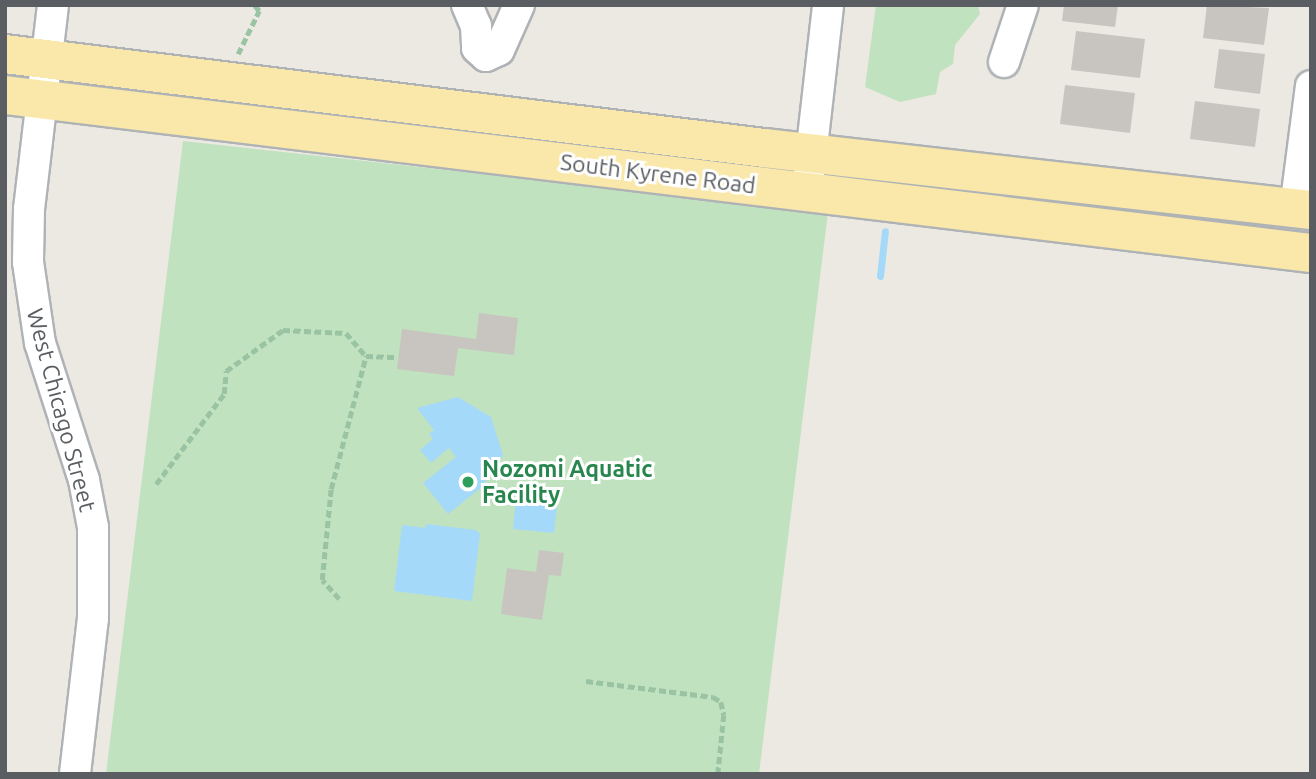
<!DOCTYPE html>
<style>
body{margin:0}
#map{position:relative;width:1316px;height:779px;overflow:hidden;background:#ece9e2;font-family:Ubuntu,sans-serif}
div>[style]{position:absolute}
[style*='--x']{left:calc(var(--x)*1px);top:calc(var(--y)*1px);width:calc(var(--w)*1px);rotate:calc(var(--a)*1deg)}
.green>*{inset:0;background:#c1e2bf}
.water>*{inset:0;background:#a5d9f9}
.stream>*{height:7px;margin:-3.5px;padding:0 3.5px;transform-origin:3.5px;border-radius:3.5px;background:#a5d9f9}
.building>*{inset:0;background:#c8c4bf}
.path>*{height:4.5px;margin-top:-2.25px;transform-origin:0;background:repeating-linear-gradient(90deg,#99c3a2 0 7px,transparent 0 10.5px)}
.roads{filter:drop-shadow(2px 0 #afb3b6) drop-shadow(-2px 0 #afb3b6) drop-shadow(0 2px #afb3b6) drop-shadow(0 -2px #afb3b6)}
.minor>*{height:30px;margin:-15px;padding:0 15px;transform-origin:15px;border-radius:15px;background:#fff}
.major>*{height:38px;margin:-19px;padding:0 19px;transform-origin:19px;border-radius:19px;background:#f9e8a9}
.dots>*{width:19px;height:19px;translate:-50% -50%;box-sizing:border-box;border:4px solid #fff;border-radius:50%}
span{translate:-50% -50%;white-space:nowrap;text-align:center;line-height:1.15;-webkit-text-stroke:6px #fff;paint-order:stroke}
.street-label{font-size:23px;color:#5a5e62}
.leisure-label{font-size:23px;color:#27864d;font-weight:700}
.left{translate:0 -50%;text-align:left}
.frame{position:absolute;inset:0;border:7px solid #5a5e62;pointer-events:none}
</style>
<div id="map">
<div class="green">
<div style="clip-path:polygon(876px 5px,978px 5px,980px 14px,955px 45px,953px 64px,940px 72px,936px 94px,900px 102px,865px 87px)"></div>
<div style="clip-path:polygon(183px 141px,828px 212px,759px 774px,106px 774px)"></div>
</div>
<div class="water">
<div style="clip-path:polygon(458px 397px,491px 417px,503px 455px,482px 487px,448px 514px,423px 483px,456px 457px,449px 448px,431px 463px,420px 450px,433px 439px,429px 434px,434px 430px,417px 408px)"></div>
<div style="clip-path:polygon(517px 486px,559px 491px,554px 533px,513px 529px)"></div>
<div style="clip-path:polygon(426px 524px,476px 530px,480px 534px,472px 601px,394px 591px,402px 525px,425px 528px)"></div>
</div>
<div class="stream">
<div style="--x:880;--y:276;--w:45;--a:-83.7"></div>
</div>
<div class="building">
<div style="clip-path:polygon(1064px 5px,1118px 5px,1115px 27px,1062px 21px)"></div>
<div style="clip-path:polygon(1207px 5px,1269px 8px,1264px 45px,1203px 38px)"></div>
<div style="clip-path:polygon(1076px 31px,1145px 39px,1140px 78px,1071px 70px)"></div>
<div style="clip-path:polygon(1219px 49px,1265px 54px,1260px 94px,1214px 88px)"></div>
<div style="clip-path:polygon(1065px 85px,1135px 93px,1130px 133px,1060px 124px)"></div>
<div style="clip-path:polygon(1195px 101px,1260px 109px,1255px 147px,1190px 139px)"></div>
<div style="clip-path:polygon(479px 313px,518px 318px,514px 355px,458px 348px,454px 376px,397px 369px,402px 329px,476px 339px)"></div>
<div style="clip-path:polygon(539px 550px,564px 553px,561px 576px,549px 575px,542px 620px,501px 614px,507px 568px,536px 572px)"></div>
</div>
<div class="path">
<div style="--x:238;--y:54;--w:48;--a:-64"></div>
<div style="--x:259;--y:11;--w:8;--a:-130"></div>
<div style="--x:156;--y:484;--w:113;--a:-52.9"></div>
<div style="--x:224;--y:394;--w:23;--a:-85"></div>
<div style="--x:226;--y:371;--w:70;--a:-35.7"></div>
<div style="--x:283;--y:330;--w:63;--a:2.7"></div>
<div style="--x:346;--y:333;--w:30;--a:49"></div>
<div style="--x:366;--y:356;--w:28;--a:2"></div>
<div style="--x:339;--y:599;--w:25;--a:-132"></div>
<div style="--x:322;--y:580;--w:91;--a:-84.4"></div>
<div style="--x:331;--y:489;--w:138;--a:-75.3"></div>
<div style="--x:586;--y:681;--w:128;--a:7.2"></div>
<div style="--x:713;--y:697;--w:9;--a:32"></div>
<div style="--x:721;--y:702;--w:13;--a:77"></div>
<div style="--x:724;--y:715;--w:59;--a:95.8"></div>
</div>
<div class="roads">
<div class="minor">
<div style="--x:53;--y:5;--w:205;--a:96.7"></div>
<div style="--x:29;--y:209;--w:53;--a:91.1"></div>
<div style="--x:28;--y:262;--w:82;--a:81.6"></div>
<div style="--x:40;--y:343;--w:144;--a:72.2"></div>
<div style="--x:84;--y:480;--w:48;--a:79.2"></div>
<div style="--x:93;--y:527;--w:91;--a:90"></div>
<div style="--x:93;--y:618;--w:157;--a:96.6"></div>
<div style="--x:467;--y:5;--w:23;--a:67"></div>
<div style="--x:476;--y:26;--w:22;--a:87"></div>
<div style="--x:477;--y:48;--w:12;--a:42"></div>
<div style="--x:486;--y:56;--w:14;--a:-25"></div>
<div style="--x:499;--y:50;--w:49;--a:-66"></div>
<div style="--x:1004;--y:62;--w:60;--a:-71.6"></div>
<div style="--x:809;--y:173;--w:169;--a:-83.5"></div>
<div style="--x:1295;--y:209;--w:124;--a:-82.6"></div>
</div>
<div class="major">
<div style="--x:5;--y:54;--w:765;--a:7.06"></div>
<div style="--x:764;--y:148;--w:551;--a:6.47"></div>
<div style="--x:5;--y:95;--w:1316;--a:6.9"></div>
</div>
</div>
<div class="dots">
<div style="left:468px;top:482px;background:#2e9e5b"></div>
</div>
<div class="street-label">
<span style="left:658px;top:174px;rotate:7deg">South Kyrene Road</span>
<span style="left:61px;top:410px;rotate:75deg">West Chicago Street</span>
</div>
<div class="leisure-label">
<span class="left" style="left:482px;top:482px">Nozomi Aquatic<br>Facility</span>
</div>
<div class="frame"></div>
</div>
